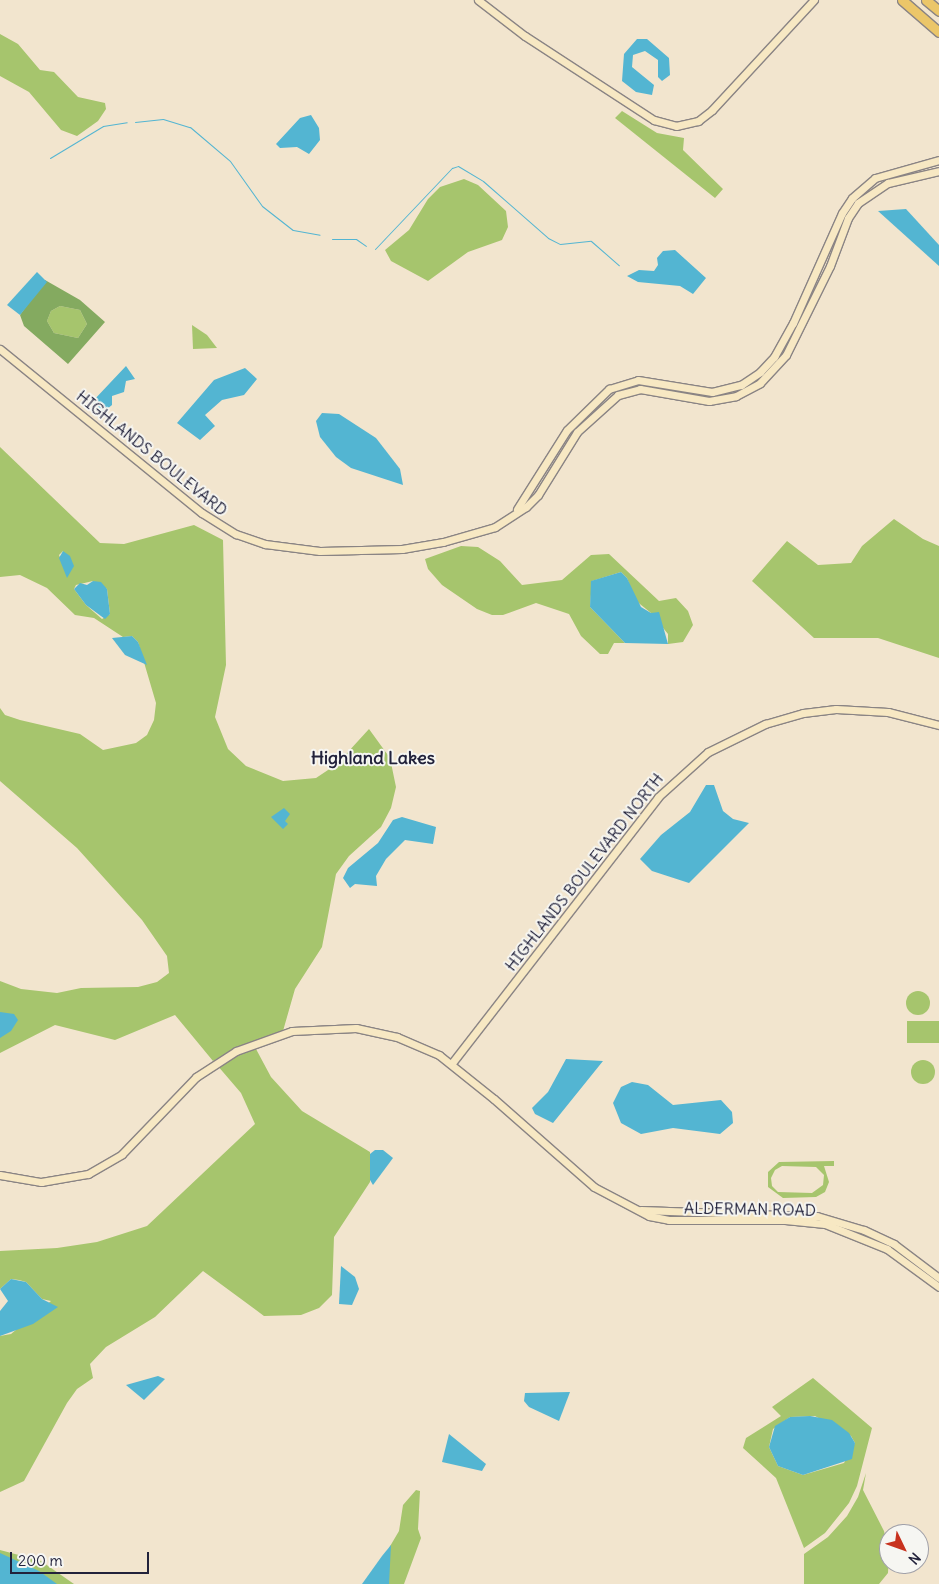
<!DOCTYPE html>
<style>
body{margin:0}
#map{position:relative;width:939px;height:1584px;overflow:hidden;background:#f2e5ce;font-family:Delius,sans-serif}
div>[style]{position:absolute}
[style*='--x']{left:calc(var(--x)*1px);top:calc(var(--y)*1px);width:calc(var(--w)*1px);rotate:calc(var(--a)*1deg)}
.green>*{inset:0;background:#a6c56d}
.round{border-radius:50%}
.forest>*{inset:0;background:#84aa60}
.water>*{inset:0;background:#53b5d2}
.stream>*{height:1px;margin:-0.5px;padding:0 0.5px;transform-origin:0.5px;border-radius:0.5px;background:#53b5d2}
.roads{filter:drop-shadow(1px 0 #8a8484) drop-shadow(-1px 0 #8a8484) drop-shadow(0 1px #8a8484) drop-shadow(0 -1px #8a8484)}
.secondary>*{height:7px;margin:-3.5px;padding:0 3.5px;transform-origin:3.5px;border-radius:3.5px;background:#f7e8c3}
.highway>*{height:9px;margin:-4.5px;padding:0 4.5px;transform-origin:4.5px;border-radius:4.5px;background:#ebc669}
span{translate:-50% -50%;white-space:nowrap;text-align:center;line-height:1.15;-webkit-text-stroke:4px #f6f6f2;paint-order:stroke}
.street-label{font-size:16px;color:#22223b}
.neighbourhood-label{font-size:18px;color:#22223b;font-weight:700}
.north{position:absolute;left:879px;top:1524px;width:50px;height:50px;box-sizing:border-box;background:#f6f6f2;border:1px solid #a1a1a9;border-radius:50%;rotate:132deg;font-size:14px;font-weight:700;line-height:20px;text-align:center;color:#22223b}
.north::after{content:'';display:block;margin:auto;width:18px;height:22px;background:#c8321e;clip-path:polygon(50% 0,100% 100%,50% 72%,0 100%)}
.scale{position:absolute;left:10px;top:1552px;width:139px;height:22px;box-sizing:border-box;border:2px solid #22223b;border-top:0;padding-left:6px;font-size:15px;line-height:18px;white-space:nowrap;color:#22223b;-webkit-text-stroke:4px #f6f6f2;paint-order:stroke}
</style>
<div id="map">
<div class="green">
<div style="clip-path:polygon(0 34px,18px 44px,40px 70px,54px 72px,78px 97px,105px 103px,106px 109px,98px 121px,77px 136px,61px 130px,29px 92px,0 76px)"></div>
<div style="clip-path:polygon(622px 111px,657px 133px,684px 138px,683px 150px,723px 189px,715px 198px,615px 118px)"></div>
<div style="clip-path:polygon(464px 179px,478px 185px,506px 211px,508px 227px,502px 240px,468px 252px,428px 281px,391px 261px,385px 250px,409px 230px,428px 199px,440px 187px)"></div>
<div style="clip-path:polygon(60px 306px,80px 310px,87px 324px,78px 338px,54px 333px,47px 321px,51px 311px)"></div>
<div style="clip-path:polygon(192px 325px,207px 335px,217px 348px,193px 349px)"></div>
<div style="clip-path:polygon(evenodd,0 447px,100px 543px,124px 544px,194px 525px,223px 540px,226px 665px,215px 717px,228px 749px,246px 766px,283px 781px,316px 778px,337px 764px,369px 729px,390px 758px,396px 787px,391px 808px,381px 827px,349px 856px,336px 874px,322px 947px,295px 989px,283px 1031px,242px 1045px,213px 1061px,175px 1015px,115px 1040px,55px 1025px,0 1053px,0 981px,21px 989px,57px 993px,81px 988px,138px 987px,157px 982px,169px 973px,167px 956px,142px 920px,77px 848px,0 781px,0 708px,5px 715px,20px 720px,80px 734px,103px 750px,136px 743px,147px 735px,154px 720px,156px 703px,138px 642px,132px 636px,123px 637px,94px 618px,75px 615px,47px 588px,20px 575px,0 577px,0 447px,63px 551px,70px 572px,67px 575px,59px 555px,63px 551px,0 447px,93px 581px,107px 589px,110px 614px,102px 619px,86px 605px,74px 589px,76px 585px,93px 581px)"></div>
<div style="clip-path:polygon(894px 519px,923px 539px,939px 546px,939px 658px,878px 638px,814px 638px,752px 581px,787px 541px,818px 565px,851px 563px,862px 546px)"></div>
<div style="clip-path:polygon(461px 546px,478px 547px,500px 561px,522px 585px,562px 580px,591px 555px,609px 554px,659px 601px,676px 598px,688px 611px,693px 625px,683px 642px,668px 644px,668px 634px,651px 613px,635px 600px,627px 578px,621px 572px,592px 581px,590px 607px,625px 643px,614px 643px,608px 654px,600px 654px,581px 636px,569px 614px,536px 603px,503px 615px,492px 615px,477px 609px,442px 585px,428px 569px,425px 559px)"></div>
<div class="round" style="left:906px;top:991px;width:24px;height:24px"></div>
<div style="clip-path:polygon(907px 1021px,939px 1021px,939px 1043px,907px 1043px)"></div>
<div style="clip-path:polygon(275px 1038px,256px 1049px,271px 1077px,302px 1111px,370px 1152px,370px 1182px,334px 1237px,332px 1295px,319px 1308px,301px 1315px,264px 1316px,203px 1271px,155px 1317px,106px 1347px,90px 1364px,93px 1378px,77px 1389px,67px 1403px,24px 1481px,0 1492px,0 1336px,11px 1334px,51px 1301px,42px 1299px,26px 1282px,19px 1280px,11px 1279px,0 1289px,0 1251px,57px 1248px,97px 1242px,147px 1226px,255px 1124px,241px 1093px,217px 1065px)"></div>
<div class="round" style="left:911px;top:1060px;width:24px;height:24px"></div>
<div style="clip-path:polygon(evenodd,834px 1161px,834px 1166px,824px 1166px,829px 1182px,825px 1192px,816px 1197px,783px 1198px,768px 1187px,768px 1172px,779px 1162px,834px 1161px,782px 1166px,816px 1167px,824px 1175px,823px 1185px,812px 1193px,778px 1192px,772px 1186px,771px 1178px,775px 1170px,782px 1166px)"></div>
<div style="clip-path:polygon(evenodd,813px 1378px,872px 1428px,857px 1486px,849px 1503px,825px 1533px,804px 1548px,776px 1478px,743px 1448px,746px 1438px,781px 1416px,772px 1407px,813px 1378px,815px 1416px,851px 1436px,855px 1443px,844px 1463px,803px 1475px,778px 1466px,769px 1447px,773px 1429px,790px 1417px,815px 1416px)"></div>
<div style="clip-path:polygon(866px 1473px,863px 1490px,884px 1531px,889px 1553px,888px 1573px,879px 1584px,804px 1584px,804px 1554px,828px 1537px,847px 1516px,858px 1497px)"></div>
<div style="clip-path:polygon(416px 1490px,420px 1491px,418px 1529px,421px 1538px,404px 1584px,389px 1584px,389px 1548px,399px 1531px,403px 1505px)"></div>
<div style="clip-path:polygon(0 1550px,41px 1561px,74px 1584px,39px 1584px,0 1559px)"></div>
</div>
<div class="forest">
<div style="clip-path:polygon(evenodd,45px 280px,80px 300px,105px 322px,68px 364px,24px 326px,20px 315px,45px 280px,60px 306px,80px 310px,87px 324px,78px 338px,54px 333px,47px 321px,51px 311px,60px 306px)"></div>
</div>
<div class="water">
<div style="clip-path:polygon(637px 39px,647px 39px,669px 58px,670px 75px,662px 81px,658px 77px,658px 60px,645px 51px,633px 55px,632px 67px,654px 85px,652px 95px,636px 92px,622px 81px,624px 54px)"></div>
<div style="clip-path:polygon(311px 115px,319px 128px,320px 140px,309px 154px,297px 147px,280px 148px,276px 144px,300px 118px)"></div>
<div style="clip-path:polygon(906px 209px,939px 245px,939px 266px,878px 211px)"></div>
<div style="clip-path:polygon(675px 250px,706px 278px,693px 294px,680px 286px,638px 282px,627px 276px,639px 270px,654px 271px,658px 265px,657px 258px,663px 251px)"></div>
<div style="clip-path:polygon(37px 272px,47px 282px,20px 315px,7px 305px)"></div>
<div style="clip-path:polygon(126px 366px,135px 379px,126px 381px,124px 392px,112px 396px,112px 405px,102px 413px,94px 406px,93px 401px)"></div>
<div style="clip-path:polygon(245px 368px,257px 379px,244px 395px,222px 400px,205px 415px,215px 426px,200px 440px,177px 423px,214px 380px)"></div>
<div style="clip-path:polygon(322px 413px,339px 414px,376px 438px,400px 469px,403px 485px,351px 468px,336px 457px,320px 437px,316px 421px)"></div>
<div style="clip-path:polygon(63px 551px,70px 556px,74px 566px,67px 578px,59px 558px)"></div>
<div style="clip-path:polygon(621px 572px,627px 578px,641px 607px,651px 613px,659px 612px,668px 644px,625px 643px,590px 607px,591px 581px)"></div>
<div style="clip-path:polygon(93px 581px,101px 582px,107px 589px,110px 614px,105px 619px,86px 605px,74px 589px,80px 583px,87px 585px)"></div>
<div style="clip-path:polygon(132px 636px,138px 642px,147px 665px,125px 655px,112px 638px)"></div>
<div style="clip-path:polygon(706px 785px,714px 785px,723px 811px,733px 819px,749px 823px,689px 883px,652px 871px,640px 859px,661px 835px,690px 812px)"></div>
<div style="clip-path:polygon(284px 808px,290px 814px,285px 821px,288px 824px,283px 829px,271px 817px)"></div>
<div style="clip-path:polygon(402px 817px,436px 827px,433px 844px,405px 840px,386px 859px,376px 876px,377px 886px,355px 884px,350px 888px,343px 878px,348px 868px,378px 843px,393px 820px)"></div>
<div style="clip-path:polygon(0 1012px,14px 1014px,18px 1020px,11px 1031px,0 1038px)"></div>
<div style="clip-path:polygon(566px 1059px,603px 1061px,553px 1123px,535px 1114px,532px 1108px,548px 1092px)"></div>
<div style="clip-path:polygon(632px 1082px,648px 1085px,673px 1105px,721px 1100px,732px 1112px,733px 1123px,720px 1134px,673px 1128px,641px 1134px,621px 1123px,613px 1103px,621px 1087px)"></div>
<div style="clip-path:polygon(375px 1150px,383px 1150px,393px 1158px,373px 1185px,370px 1180px,370px 1154px)"></div>
<div style="clip-path:polygon(341px 1266px,355px 1277px,359px 1289px,352px 1305px,339px 1304px)"></div>
<div style="clip-path:polygon(11px 1279px,26px 1282px,42px 1299px,58px 1307px,33px 1324px,0 1336px,0 1311px,8px 1301px,0 1289px)"></div>
<div style="clip-path:polygon(158px 1376px,165px 1379px,144px 1400px,126px 1385px)"></div>
<div style="clip-path:polygon(570px 1392px,559px 1421px,529px 1407px,524px 1401px,525px 1393px)"></div>
<div style="clip-path:polygon(810px 1416px,832px 1420px,849px 1433px,855px 1443px,852px 1459px,803px 1475px,778px 1466px,769px 1447px,775px 1426px,790px 1417px)"></div>
<div style="clip-path:polygon(449px 1434px,486px 1464px,482px 1471px,442px 1462px)"></div>
<div style="clip-path:polygon(391px 1545px,389px 1584px,362px 1584px,382px 1556px)"></div>
<div style="clip-path:polygon(0 1553px,39px 1571px,57px 1584px,0 1584px)"></div>
</div>
<div class="stream">
<div style="--x:135;--y:122;--w:28;--a:-6"></div>
<div style="--x:163;--y:119;--w:28;--a:17"></div>
<div style="--x:190;--y:127;--w:52;--a:40.4"></div>
<div style="--x:230;--y:161;--w:55;--a:54.6"></div>
<div style="--x:262;--y:206;--w:39;--a:38"></div>
<div style="--x:293;--y:230;--w:27;--a:10"></div>
<div style="--x:50;--y:158;--w:62;--a:-31.1"></div>
<div style="--x:103;--y:126;--w:24;--a:-9"></div>
<div style="--x:332;--y:239;--w:24;--a:0"></div>
<div style="--x:356;--y:239;--w:12;--a:35"></div>
<div style="--x:375;--y:249;--w:112;--a:-46.5"></div>
<div style="--x:452;--y:168;--w:6;--a:-18"></div>
<div style="--x:458;--y:166;--w:29;--a:31"></div>
<div style="--x:483;--y:181;--w:86;--a:41.2"></div>
<div style="--x:548;--y:238;--w:13;--a:27"></div>
<div style="--x:560;--y:244;--w:31;--a:-6"></div>
<div style="--x:591;--y:241;--w:37;--a:41"></div>
</div>
<div class="roads">
<div class="secondary">
<div style="--x:478;--y:0;--w:59;--a:37.5"></div>
<div style="--x:525;--y:36;--w:154;--a:33.1"></div>
<div style="--x:654;--y:120;--w:23;--a:15"></div>
<div style="--x:676;--y:126;--w:23;--a:-13"></div>
<div style="--x:698;--y:121;--w:18;--a:-38"></div>
<div style="--x:712;--y:110;--w:150;--a:-47.2"></div>
<div style="--x:0;--y:349;--w:260;--a:39.1"></div>
<div style="--x:202;--y:513;--w:40;--a:32"></div>
<div style="--x:236;--y:534;--w:31;--a:19"></div>
<div style="--x:265;--y:544;--w:55;--a:7.3"></div>
<div style="--x:320;--y:551;--w:82;--a:-1.4"></div>
<div style="--x:402;--y:549;--w:42;--a:-9.7"></div>
<div style="--x:443;--y:542;--w:54;--a:-16.1"></div>
<div style="--x:495;--y:527;--w:37;--a:-33"></div>
<div style="--x:526;--y:507;--w:17;--a:-45"></div>
<div style="--x:538;--y:495;--w:74;--a:-58.2"></div>
<div style="--x:577;--y:432;--w:55;--a:-42.1"></div>
<div style="--x:618;--y:395;--w:23;--a:-15"></div>
<div style="--x:640;--y:389;--w:70;--a:9.9"></div>
<div style="--x:709;--y:401;--w:27;--a:-10"></div>
<div style="--x:736;--y:396;--w:27;--a:-28"></div>
<div style="--x:760;--y:383;--w:38;--a:-47"></div>
<div style="--x:786;--y:355;--w:99;--a:-63.7"></div>
<div style="--x:830;--y:266;--w:51;--a:-69.4"></div>
<div style="--x:848;--y:218;--w:18;--a:-56"></div>
<div style="--x:858;--y:203;--w:36;--a:-34"></div>
<div style="--x:888;--y:183;--w:52;--a:-13.2"></div>
<div style="--x:517;--y:509;--w:93;--a:-57.7"></div>
<div style="--x:567;--y:430;--w:59;--a:-44.3"></div>
<div style="--x:609;--y:389;--w:30;--a:-17"></div>
<div style="--x:638;--y:380;--w:75;--a:9.2"></div>
<div style="--x:712;--y:392;--w:30;--a:-14"></div>
<div style="--x:741;--y:385;--w:23;--a:-34"></div>
<div style="--x:760;--y:372;--w:21;--a:-47"></div>
<div style="--x:774;--y:357;--w:39;--a:-61"></div>
<div style="--x:793;--y:323;--w:120;--a:-66"></div>
<div style="--x:842;--y:213;--w:18;--a:-56"></div>
<div style="--x:852;--y:198;--w:30;--a:-41"></div>
<div style="--x:875;--y:178;--w:66;--a:-15.7"></div>
<div style="--x:452;--y:1063;--w:336;--a:-52.2"></div>
<div style="--x:658;--y:797;--w:67;--a:-42"></div>
<div style="--x:708;--y:752;--w:64;--a:-26.2"></div>
<div style="--x:765;--y:724;--w:40;--a:-16"></div>
<div style="--x:803;--y:713;--w:33;--a:-7"></div>
<div style="--x:836;--y:709;--w:52;--a:3.3"></div>
<div style="--x:888;--y:712;--w:53;--a:14.3"></div>
<div style="--x:0;--y:1175;--w:42;--a:9.7"></div>
<div style="--x:41;--y:1182;--w:48;--a:-9.7"></div>
<div style="--x:88;--y:1174;--w:39;--a:-30"></div>
<div style="--x:122;--y:1154;--w:107;--a:-46.1"></div>
<div style="--x:196;--y:1077;--w:48;--a:-33"></div>
<div style="--x:236;--y:1051;--w:59;--a:-19.7"></div>
<div style="--x:292;--y:1031;--w:64;--a:-2.7"></div>
<div style="--x:356;--y:1028;--w:42;--a:12.4"></div>
<div style="--x:397;--y:1037;--w:46;--a:23.2"></div>
<div style="--x:439;--y:1055;--w:70;--a:38.7"></div>
<div style="--x:494;--y:1099;--w:133;--a:41.3"></div>
<div style="--x:594;--y:1187;--w:62;--a:27.8"></div>
<div style="--x:649;--y:1216;--w:20;--a:11"></div>
<div style="--x:669;--y:1220;--w:116;--a:0"></div>
<div style="--x:785;--y:1220;--w:40;--a:5.7"></div>
<div style="--x:825;--y:1224;--w:67;--a:22"></div>
<div style="--x:887;--y:1249;--w:64;--a:36.2"></div>
<div style="--x:641;--y:1210;--w:176;--a:2"></div>
<div style="--x:817;--y:1216;--w:49;--a:16.6"></div>
<div style="--x:864;--y:1230;--w:33;--a:25"></div>
<div style="--x:894;--y:1244;--w:56;--a:37.1"></div>
</div>
<div class="highway">
<div style="--x:902;--y:0;--w:49;--a:40.9"></div>
<div style="--x:926;--y:0;--w:17;--a:40"></div>
</div>
</div>
<div class="street-label">
<span style="left:152px;top:453px;rotate:39deg">HIGHLANDS BOULEVARD</span>
<span style="left:584px;top:872px;rotate:-52deg">HIGHLANDS BOULEVARD NORTH</span>
<span style="left:750px;top:1209px;rotate:1deg">ALDERMAN ROAD</span>
</div>
<div class="neighbourhood-label">
<span style="left:373px;top:758px">Highland Lakes</span>
</div>
<div class="north">N</div>
<div class="scale">200 m</div>
</div>
